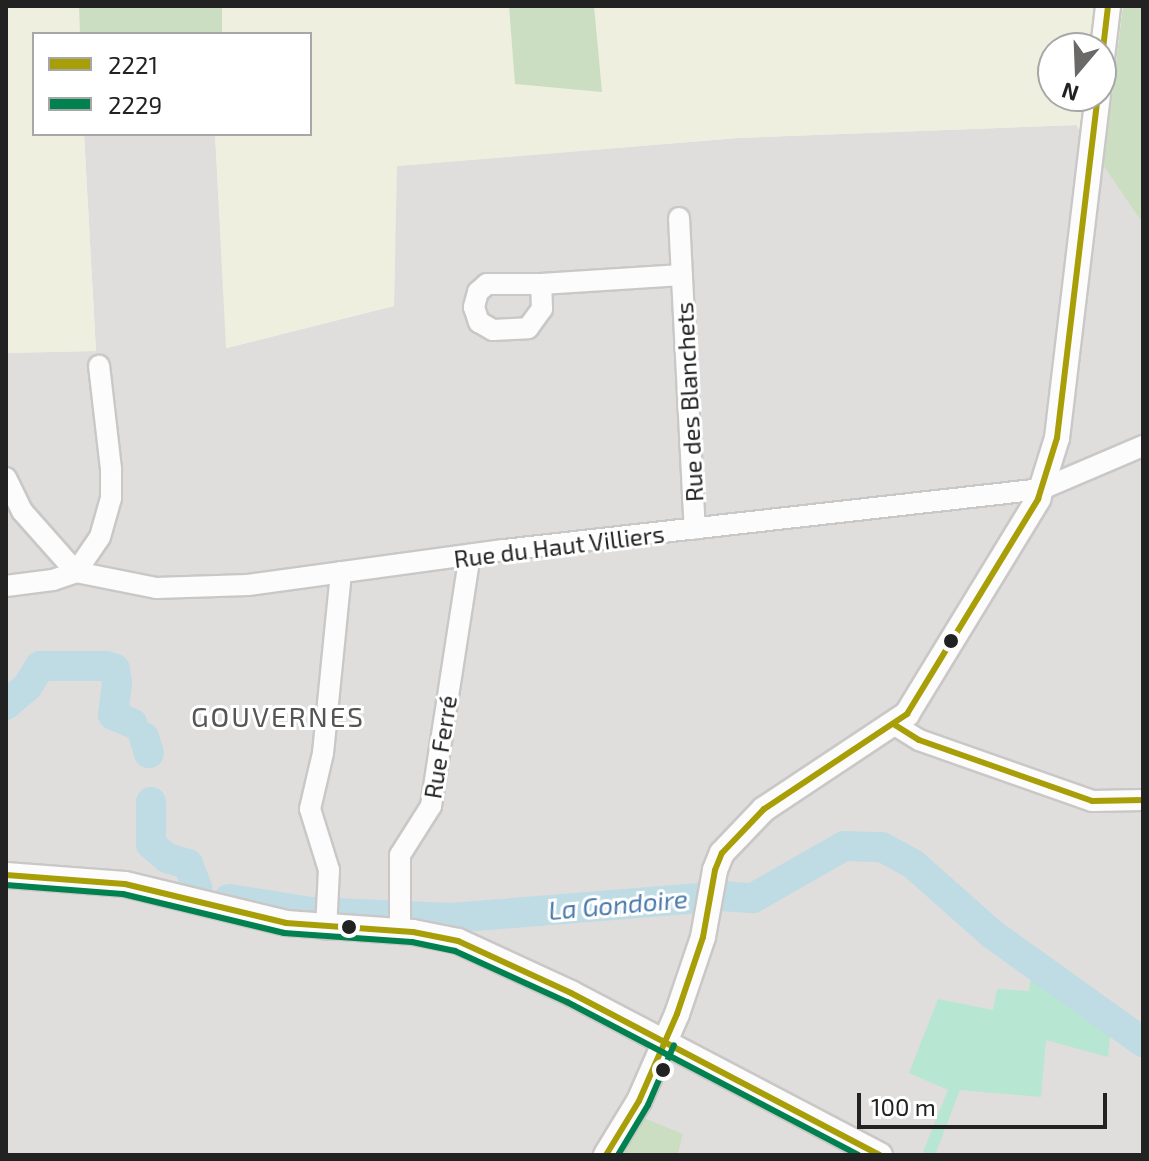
<!DOCTYPE html>
<meta charset="utf-8">
<style>
body{margin:0}
#map{position:relative;width:1149px;height:1161px;overflow:hidden;background:#f0eeeb;font-family:"Exo 2",sans-serif}
div>[style]{position:absolute}
[style*='--x']{left:calc(var(--x)*1px);top:calc(var(--y)*1px);width:calc(var(--w)*1px);rotate:calc(var(--a)*1deg)}
.residential>*{inset:0;background:#dfdedc}
.farmland>*{inset:0;background:#efefdf}
.forest>*{inset:0;background:#cbdec1}
.pitch>*{inset:0;background:#b7e6d2}
.river>*{height:30px;margin:-15px;padding:0 15px;transform-origin:15px;border-radius:15px;background:#bfdbe3}
.roads{filter:drop-shadow(2px 0 #c9c8c7) drop-shadow(-2px 0 #c9c8c7) drop-shadow(0 2px #c9c8c7) drop-shadow(0 -2px #c9c8c7)}
.minor>*{height:20px;margin:-10px;padding:0 10px;transform-origin:10px;border-radius:10px;background:#fdfcfc}
.tertiary>*{height:24px;margin:-12px;padding:0 12px;transform-origin:12px;border-radius:12px;background:#fdfcfc}
.bus-1>*{height:6px;margin:-3px;padding:0 3px;transform-origin:3px;border-radius:3px;background:#a89f08}
.bus-2>*{height:6px;margin:-3px;padding:0 3px;transform-origin:3px;border-radius:3px;background:#00814f}
.dots>*{width:22px;height:22px;translate:-50% -50%;box-sizing:border-box;border:4px solid #fff;border-radius:50%}
span{translate:-50% -50%;white-space:nowrap;text-align:center;line-height:1.15;-webkit-text-stroke:6px #fff;paint-order:stroke}
.street-label{font-size:24px;color:#222}
.water-label{font-size:26px;color:#4a7aab;font-style:italic}
.quarter-label{font-size:28px;color:#555;letter-spacing:2px}
.frame{position:absolute;inset:0;border:8px solid #222;pointer-events:none}
.legend{position:absolute;left:32px;top:32px;width:280px;height:104px;box-sizing:border-box;background:#fff;border:2px solid #a7a7a7;margin:0;padding:10px 14px;list-style:none;font-size:24px;color:#222}
.legend li{display:flex;align-items:center;gap:16px;height:40px}
.legend b{width:40px;border:2px solid #a7a7a7}
.north{position:absolute;left:1037px;top:32px;width:80px;height:80px;box-sizing:border-box;background:#fff;border:2px solid #a7a7a7;border-radius:50%;rotate:199deg;font-size:22px;font-weight:700;line-height:32px;text-align:center;color:#222}
.north::after{content:'';display:block;margin:auto;width:28px;height:36px;background:#6a6968;clip-path:polygon(50% 0,100% 100%,50% 72%,0 100%)}
.scale{position:absolute;left:857px;top:1093px;width:250px;height:36px;box-sizing:border-box;border:4px solid #222;border-top:0;padding-left:10px;font-size:24px;line-height:28px;white-space:nowrap;color:#222;-webkit-text-stroke:6px #fff;paint-order:stroke}
</style>
<div id="map">
<div class="residential">
<div style="clip-path:polygon(1077px 125px,1143px 224px,1143px 1155px,678px 1155px,683px 1134px,602px 1155px,6px 1155px,6px 353px,96px 351px,84px 134px,215px 134px,227px 348px,394px 306px,396px 166px,738px 138px)"></div>
</div>
<div class="farmland">
<div style="clip-path:polygon(6px 6px,79px 6px,80px 34px,34px 34px,34px 134px,84px 134px,96px 351px,6px 353px)"></div>
<div style="clip-path:polygon(evenodd,222px 6px,1123px 6px,1103px 165px,1076px 125px,738px 138px,397px 166px,394px 306px,226px 348px,215px 134px,310px 134px,310px 34px,222px 34px,222px 6px,1053px 48px,1101px 48px,1101px 96px,1053px 96px,1053px 48px)"></div>
</div>
<div class="forest">
<div style="clip-path:polygon(79px 6px,222px 6px,222px 34px,80px 34px)"></div>
<div style="clip-path:polygon(509px 6px,594px 6px,602px 92px,515px 84px)"></div>
<div style="clip-path:polygon(1123px 6px,1143px 6px,1143px 224px,1103px 165px)"></div>
<div style="clip-path:polygon(629px 1112px,683px 1134px,678px 1155px,602px 1155px)"></div>
</div>
<div class="pitch">
<div style="clip-path:polygon(1032px 964px,1111px 1025px,1108px 1057px,1046px 1040px,1041px 1097px,960px 1090px,935px 1155px,923px 1152px,948px 1090px,909px 1073px,938px 999px,993px 1010px,997px 989px,1029px 991px)"></div>
</div>
<div class="river">
<div style="--x:6;--y:705;--w:28;--a:-41"></div>
<div style="--x:27;--y:687;--w:25;--a:-58"></div>
<div style="--x:40;--y:666;--w:66;--a:0"></div>
<div style="--x:106;--y:666;--w:9;--a:18"></div>
<div style="--x:115;--y:669;--w:14;--a:82"></div>
<div style="--x:117;--y:683;--w:32;--a:97"></div>
<div style="--x:113;--y:715;--w:21;--a:23"></div>
<div style="--x:144;--y:737;--w:17;--a:73"></div>
<div style="--x:151;--y:802;--w:42;--a:90"></div>
<div style="--x:151;--y:844;--w:21;--a:41"></div>
<div style="--x:167;--y:858;--w:22;--a:16"></div>
<div style="--x:188;--y:864;--w:26;--a:69"></div>
<div style="--x:229;--y:899;--w:83;--a:9"></div>
<div style="--x:311;--y:912;--w:140;--a:2.5"></div>
<div style="--x:451;--y:918;--w:272;--a:-4.6"></div>
<div style="--x:722;--y:896;--w:31;--a:4"></div>
<div style="--x:753;--y:898;--w:105;--a:-29.7"></div>
<div style="--x:844;--y:846;--w:38;--a:2"></div>
<div style="--x:882;--y:847;--w:35;--a:29"></div>
<div style="--x:913;--y:864;--w:106;--a:41.5"></div>
<div style="--x:992;--y:934;--w:186;--a:35.6"></div>
</div>
<div class="roads">
<div class="minor">
<div style="--x:679;--y:218;--w:311;--a:87.1"></div>
<div style="--x:541;--y:284;--w:54;--a:180"></div>
<div style="--x:487;--y:284;--w:12;--a:138"></div>
<div style="--x:478;--y:292;--w:16;--a:105"></div>
<div style="--x:474;--y:307;--w:16;--a:72"></div>
<div style="--x:479;--y:322;--w:16;--a:30"></div>
<div style="--x:493;--y:330;--w:35;--a:-3"></div>
<div style="--x:528;--y:328;--w:24;--a:-54"></div>
<div style="--x:542;--y:309;--w:25;--a:-92"></div>
<div style="--x:541;--y:284;--w:141;--a:-3.7"></div>
<div style="--x:6;--y:478;--w:37;--a:64"></div>
<div style="--x:22;--y:511;--w:81;--a:48.5"></div>
<div style="--x:76;--y:572;--w:82;--a:11.3"></div>
<div style="--x:156;--y:588;--w:92;--a:-1.9"></div>
<div style="--x:248;--y:585;--w:258;--a:-7.8"></div>
<div style="--x:504;--y:550;--w:541;--a:-6.47"></div>
<div style="--x:1042;--y:489;--w:110;--a:-23.1"></div>
<div style="--x:76;--y:572;--w:42;--a:-55.6"></div>
<div style="--x:100;--y:537;--w:41;--a:-74.2"></div>
<div style="--x:111;--y:498;--w:29;--a:-90"></div>
<div style="--x:111;--y:469;--w:104;--a:-96.6"></div>
<div style="--x:6;--y:586;--w:47;--a:-7.3"></div>
<div style="--x:53;--y:580;--w:24;--a:-19"></div>
<div style="--x:895;--y:725;--w:28;--a:32"></div>
<div style="--x:919;--y:740;--w:183;--a:19.4"></div>
<div style="--x:1092;--y:801;--w:51;--a:-1.1"></div>
<div style="--x:326;--y:929;--w:59;--a:-87.1"></div>
<div style="--x:329;--y:870;--w:64;--a:-107.3"></div>
<div style="--x:310;--y:809;--w:57;--a:-76.9"></div>
<div style="--x:323;--y:753;--w:182;--a:-84.3"></div>
<div style="--x:400;--y:931;--w:76;--a:-90"></div>
<div style="--x:400;--y:855;--w:58;--a:-57.7"></div>
<div style="--x:431;--y:806;--w:254;--a:-81.2"></div>
</div>
<div class="tertiary">
<div style="--x:1101;--y:66;--w:60;--a:-83.3"></div>
<div style="--x:6;--y:875;--w:119;--a:4.3"></div>
<div style="--x:125;--y:884;--w:166;--a:13.6"></div>
<div style="--x:286;--y:923;--w:127;--a:4.1"></div>
<div style="--x:413;--y:932;--w:46;--a:11.3"></div>
<div style="--x:458;--y:941;--w:124;--a:24.7"></div>
<div style="--x:571;--y:993;--w:349;--a:27.7"></div>
<div style="--x:606;--y:1155;--w:63;--a:-58.6"></div>
<div style="--x:639;--y:1101;--w:95;--a:-66.4"></div>
<div style="--x:677;--y:1014;--w:81;--a:-71.3"></div>
<div style="--x:703;--y:937;--w:68;--a:-79.8"></div>
<div style="--x:715;--y:870;--w:18;--a:-68"></div>
<div style="--x:722;--y:853;--w:61;--a:-46.3"></div>
<div style="--x:764;--y:809;--w:172;--a:-33.6"></div>
<div style="--x:907;--y:714;--w:252;--a:-58.6"></div>
<div style="--x:1038;--y:499;--w:64;--a:-72.7"></div>
<div style="--x:1057;--y:438;--w:344;--a:-83.2"></div>
</div>
</div>
<div class="bus-1">
<div style="--x:1101;--y:66;--w:60;--a:-83.3"></div>
<div style="--x:895;--y:725;--w:28;--a:32"></div>
<div style="--x:919;--y:740;--w:183;--a:19.4"></div>
<div style="--x:1092;--y:801;--w:51;--a:-1.1"></div>
<div style="--x:6;--y:875;--w:119;--a:4.3"></div>
<div style="--x:125;--y:884;--w:166;--a:13.6"></div>
<div style="--x:286;--y:923;--w:127;--a:4.1"></div>
<div style="--x:413;--y:932;--w:46;--a:11.3"></div>
<div style="--x:458;--y:941;--w:124;--a:24.7"></div>
<div style="--x:571;--y:993;--w:349;--a:27.7"></div>
<div style="--x:606;--y:1155;--w:63;--a:-58.6"></div>
<div style="--x:639;--y:1101;--w:95;--a:-66.4"></div>
<div style="--x:677;--y:1014;--w:81;--a:-71.3"></div>
<div style="--x:703;--y:937;--w:68;--a:-79.8"></div>
<div style="--x:715;--y:870;--w:18;--a:-68"></div>
<div style="--x:722;--y:853;--w:61;--a:-46.3"></div>
<div style="--x:764;--y:809;--w:172;--a:-33.6"></div>
<div style="--x:907;--y:714;--w:252;--a:-58.6"></div>
<div style="--x:1038;--y:499;--w:64;--a:-72.7"></div>
<div style="--x:1057;--y:438;--w:344;--a:-83.2"></div>
</div>
<div class="bus-2">
<div style="--x:6;--y:885;--w:117;--a:4.4"></div>
<div style="--x:123;--y:894;--w:166;--a:13.6"></div>
<div style="--x:284;--y:933;--w:128;--a:4"></div>
<div style="--x:412;--y:942;--w:44;--a:11.8"></div>
<div style="--x:455;--y:951;--w:123;--a:24.5"></div>
<div style="--x:567;--y:1002;--w:329;--a:27.7"></div>
<div style="--x:618;--y:1155;--w:58;--a:-59"></div>
<div style="--x:648;--y:1105;--w:65;--a:-66.6"></div>
</div>
<div class="dots">
<div style="left:951px;top:641px;background:#222"></div>
<div style="left:349px;top:927px;background:#222"></div>
<div style="left:663px;top:1070px;background:#222"></div>
</div>
<div class="street-label">
<span style="left:689px;top:402px;rotate:-93deg">Rue des Blanchets</span>
<span style="left:559px;top:546px;rotate:-7deg">Rue du Haut Villiers</span>
<span style="left:440px;top:747px;rotate:-81deg">Rue Ferré</span>
</div>
<div class="water-label">
<span style="left:618px;top:904px;rotate:-5deg">La Gondoire</span>
</div>
<div class="quarter-label">
<span style="left:278px;top:716px">GOUVERNES</span>
</div>
<div class="frame"></div>
<ul class="legend">
<li><b style="height:10px;background:#a89f08"></b>2221</li>
<li><b style="height:10px;background:#00814f"></b>2229</li>
</ul>
<div class="north">N</div>
<div class="scale">100 m</div>
</div>
